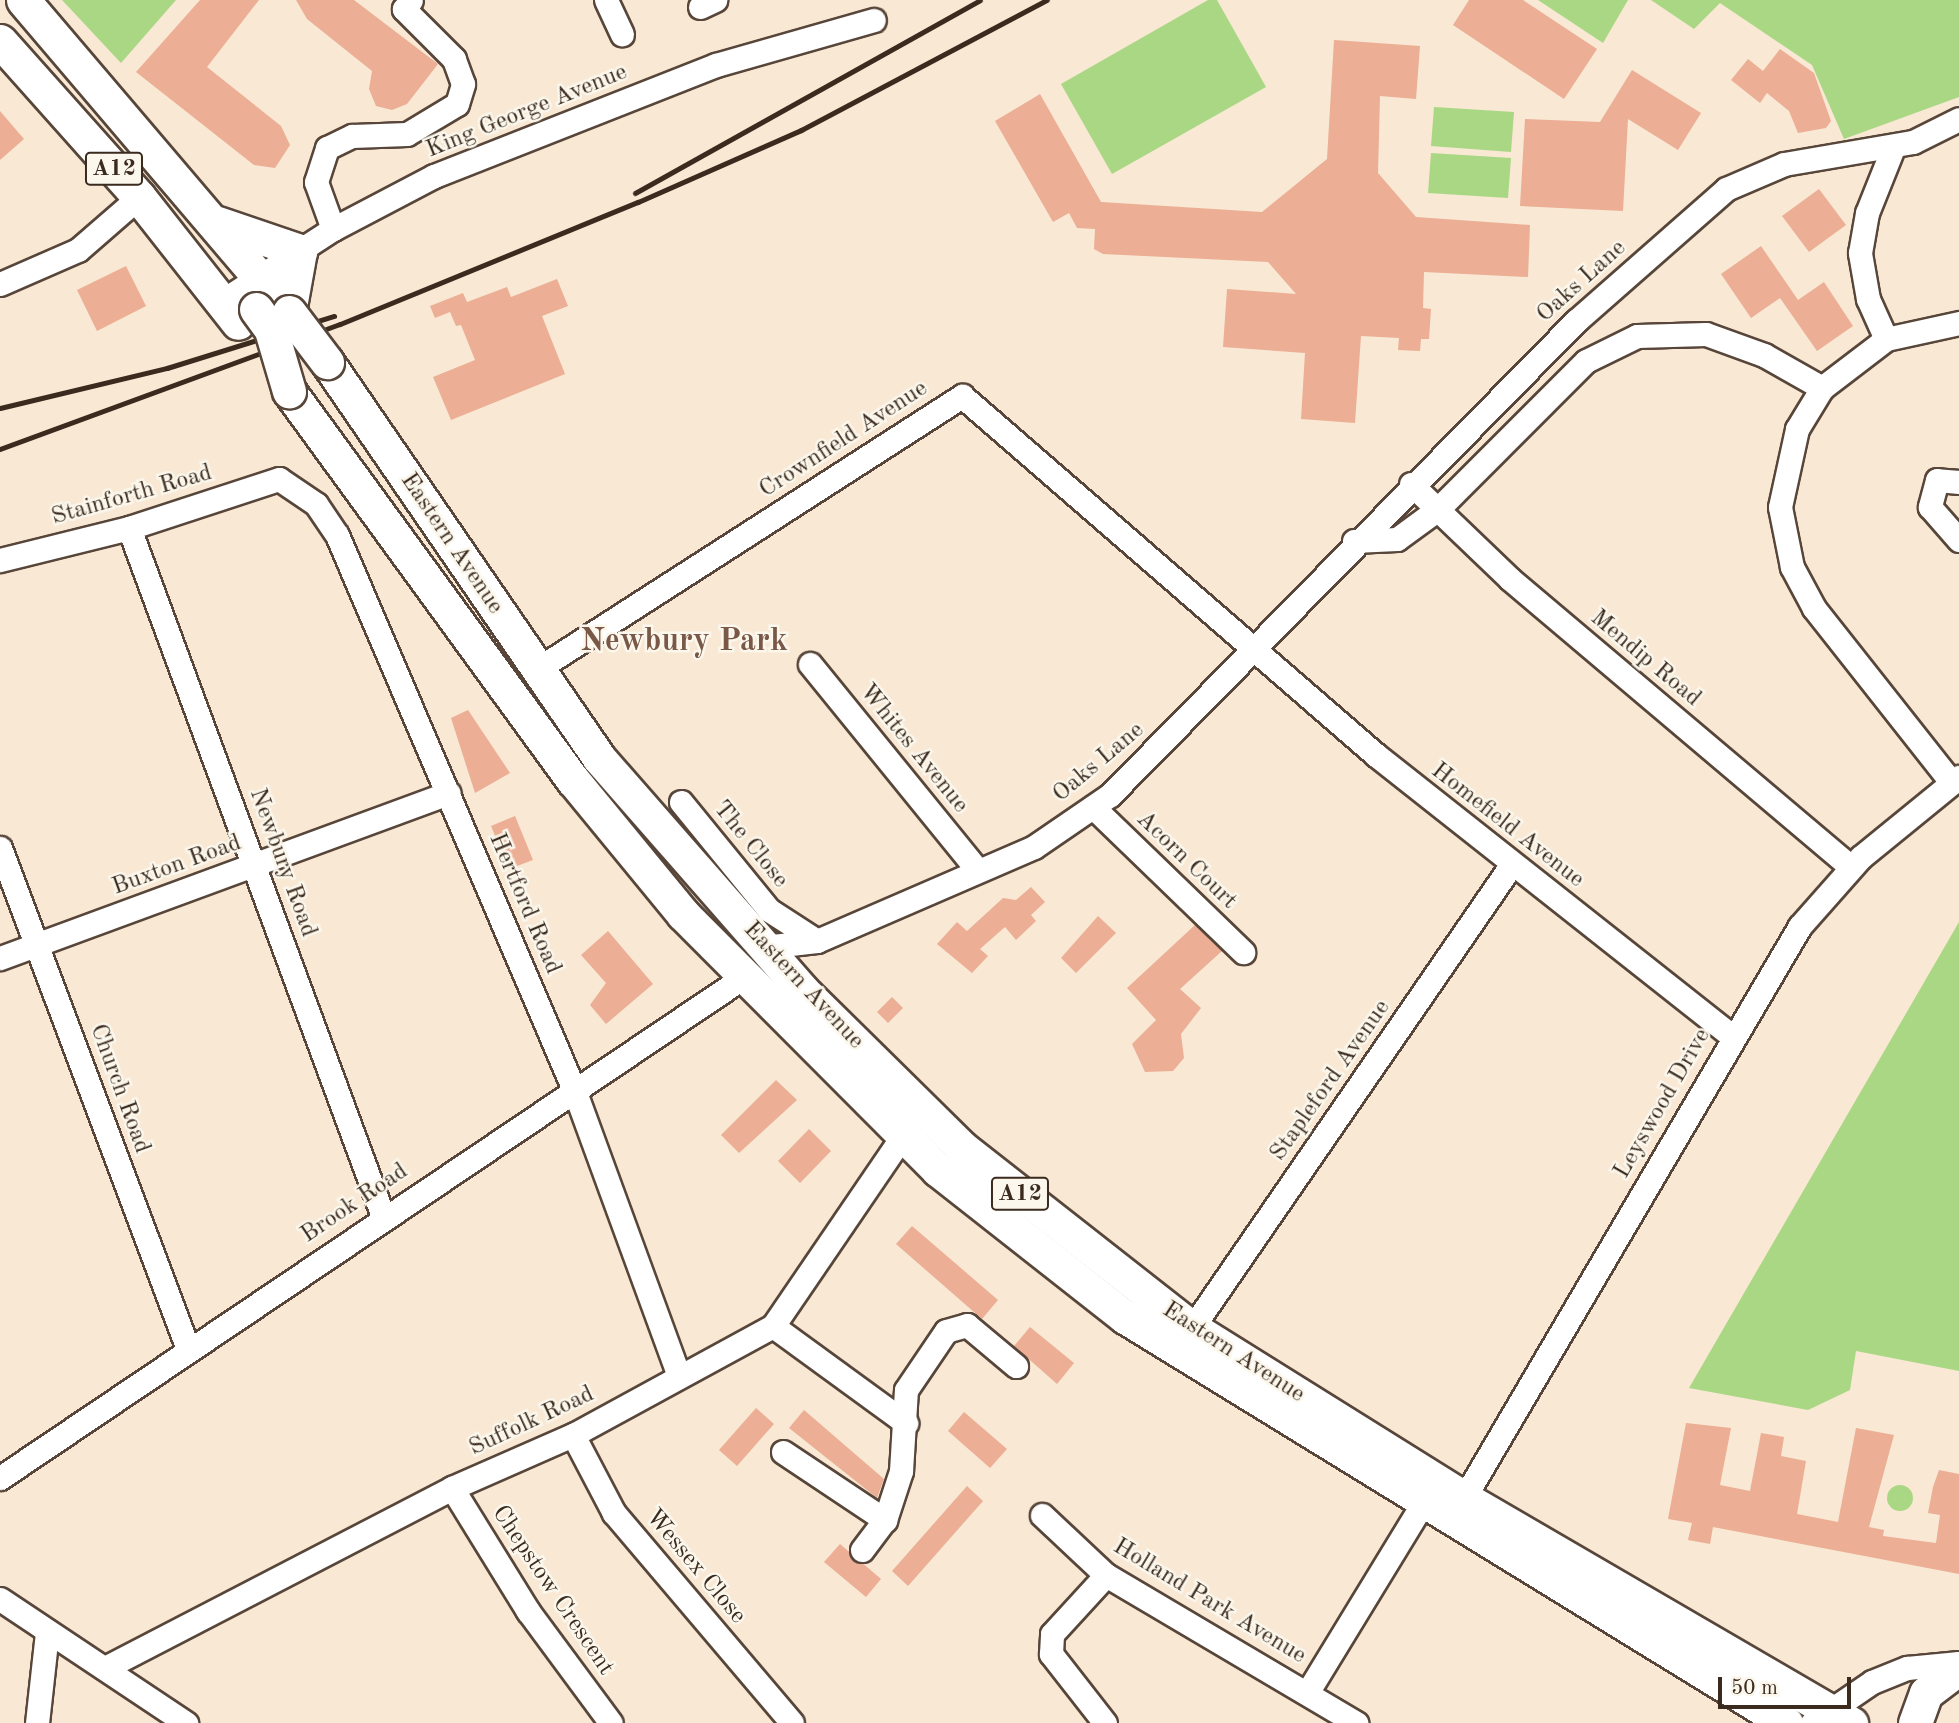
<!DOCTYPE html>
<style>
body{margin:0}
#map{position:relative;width:1959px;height:1723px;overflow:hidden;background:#f8e8d4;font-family:"Old Standard TT",serif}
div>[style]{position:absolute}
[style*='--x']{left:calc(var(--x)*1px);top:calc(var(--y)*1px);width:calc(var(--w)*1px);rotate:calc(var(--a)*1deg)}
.green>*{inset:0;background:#aad784}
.round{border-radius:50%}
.building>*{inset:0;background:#ecae94}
.roads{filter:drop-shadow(2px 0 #574639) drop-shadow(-2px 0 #574639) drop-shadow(0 2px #574639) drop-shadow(0 -2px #574639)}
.minor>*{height:23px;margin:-11.5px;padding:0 11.5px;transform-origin:11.5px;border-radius:11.5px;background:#fff}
.highway>*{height:33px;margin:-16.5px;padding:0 16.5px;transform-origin:16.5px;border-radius:16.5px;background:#fff}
.rail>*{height:5px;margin:-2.5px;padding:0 2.5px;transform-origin:2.5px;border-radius:2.5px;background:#3b2a1e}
.bridges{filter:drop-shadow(2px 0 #574639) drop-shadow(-2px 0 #574639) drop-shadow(0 2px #574639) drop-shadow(0 -2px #574639)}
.highway-bridge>*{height:33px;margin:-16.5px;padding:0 16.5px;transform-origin:16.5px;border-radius:16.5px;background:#fff}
span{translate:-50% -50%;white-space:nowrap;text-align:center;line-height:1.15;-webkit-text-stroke:5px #fbf7ec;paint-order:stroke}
.shield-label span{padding:2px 5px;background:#fbf7ec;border:2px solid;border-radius:5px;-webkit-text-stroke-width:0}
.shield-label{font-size:23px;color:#3b2a1e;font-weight:700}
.street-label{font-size:24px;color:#3b2a1e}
.district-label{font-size:32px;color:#795847;font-weight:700}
.scale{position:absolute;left:1718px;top:1677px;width:133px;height:32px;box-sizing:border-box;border:4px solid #3b2a1e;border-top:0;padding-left:9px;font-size:21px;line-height:24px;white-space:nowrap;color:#3b2a1e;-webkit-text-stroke:5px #fbf7ec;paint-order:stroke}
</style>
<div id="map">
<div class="green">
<div style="clip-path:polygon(62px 0,176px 0,121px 63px)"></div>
<div style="clip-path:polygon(1208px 0,1217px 0,1266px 87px,1112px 174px,1061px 84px)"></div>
<div style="clip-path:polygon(1538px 0,1628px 0,1603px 43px)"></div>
<div style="clip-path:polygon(1651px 0,1959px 0,1959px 97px,1844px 139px,1812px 65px,1720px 3px,1694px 29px)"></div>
<div style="clip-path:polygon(1434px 107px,1514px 112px,1511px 152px,1431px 146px)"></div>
<div style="clip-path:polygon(1431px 153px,1511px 158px,1508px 198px,1428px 193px)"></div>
<div style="clip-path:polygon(1959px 922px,1959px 1371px,1856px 1351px,1850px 1390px,1808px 1410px,1689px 1388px)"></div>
<div class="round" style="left:1887px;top:1485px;width:26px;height:26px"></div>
</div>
<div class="building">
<div style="clip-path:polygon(200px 0,259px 0,207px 67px,281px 126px,290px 145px,275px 168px,254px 165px,136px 72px)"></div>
<div style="clip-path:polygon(296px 0,354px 0,438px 64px,407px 104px,392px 110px,376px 106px,369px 89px,372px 71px,307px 19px)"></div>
<div style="clip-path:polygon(1469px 0,1523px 0,1597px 49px,1564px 99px,1453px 25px)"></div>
<div style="clip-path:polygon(1334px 40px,1420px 46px,1416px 99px,1380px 96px,1378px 173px,1416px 217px,1530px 225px,1528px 277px,1424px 272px,1423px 308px,1431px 309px,1429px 339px,1421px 339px,1420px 351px,1398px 350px,1399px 338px,1361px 336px,1355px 423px,1301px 419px,1305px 353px,1223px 347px,1227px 289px,1296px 294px,1268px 262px,1103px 254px,1094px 249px,1095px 229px,1077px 228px,1069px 213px,1053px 222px,995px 121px,1040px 94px,1101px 202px,1262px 212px,1327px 159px)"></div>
<div style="clip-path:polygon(1780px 49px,1814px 73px,1831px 121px,1826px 128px,1798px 133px,1789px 111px,1767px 93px,1760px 103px,1731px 80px,1748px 59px,1763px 71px)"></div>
<div style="clip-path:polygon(1632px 70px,1701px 113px,1678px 150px,1628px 119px,1623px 211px,1520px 206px,1525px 119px,1600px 122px)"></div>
<div style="clip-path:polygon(0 111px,24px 139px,0 160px)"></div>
<div style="clip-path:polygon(1819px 189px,1846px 225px,1809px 252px,1782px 216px)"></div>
<div style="clip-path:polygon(1761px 246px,1798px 300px,1824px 282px,1853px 326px,1817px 351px,1780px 298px,1751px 318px,1721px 274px)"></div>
<div style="clip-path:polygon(126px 266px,146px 306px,97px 331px,77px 290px)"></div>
<div style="clip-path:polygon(557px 279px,568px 306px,542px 316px,565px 374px,451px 420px,433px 377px,475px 360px,461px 325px,456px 326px,450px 312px,435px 318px,430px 306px,463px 293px,467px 302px,507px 287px,511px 297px)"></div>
<div style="clip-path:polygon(468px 710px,510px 773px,475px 793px,451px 718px)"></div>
<div style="clip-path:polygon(515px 816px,533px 860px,509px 869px,491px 826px)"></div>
<div style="clip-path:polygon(1031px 887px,1045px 902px,1031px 915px,1036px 921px,1016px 940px,1005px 927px,980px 949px,988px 956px,972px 973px,937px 944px,957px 922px,967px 931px,1003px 898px,1016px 900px)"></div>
<div style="clip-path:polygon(1098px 916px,1116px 933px,1076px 973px,1061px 958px)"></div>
<div style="clip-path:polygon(1195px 925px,1222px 951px,1180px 989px,1201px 1008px,1181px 1034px,1184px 1058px,1173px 1071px,1145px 1072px,1132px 1044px,1156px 1020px,1127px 988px)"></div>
<div style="clip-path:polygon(608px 931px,653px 984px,606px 1024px,590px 1005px,606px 983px,581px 955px)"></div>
<div style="clip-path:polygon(892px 997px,903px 1008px,888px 1023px,877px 1012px)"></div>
<div style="clip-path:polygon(776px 1080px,797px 1100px,739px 1153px,721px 1135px)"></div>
<div style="clip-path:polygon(809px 1129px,831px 1151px,800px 1183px,778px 1161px)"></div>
<div style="clip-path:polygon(912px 1226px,998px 1300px,982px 1319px,896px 1244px)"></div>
<div style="clip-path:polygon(1030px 1327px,1074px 1363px,1057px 1384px,1014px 1346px)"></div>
<div style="clip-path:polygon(756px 1408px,774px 1424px,737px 1466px,719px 1450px)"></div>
<div style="clip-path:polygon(804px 1410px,884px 1479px,877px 1498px,789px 1428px)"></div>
<div style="clip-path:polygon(964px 1412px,1007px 1449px,990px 1468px,948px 1431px)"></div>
<div style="clip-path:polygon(1686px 1423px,1731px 1428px,1720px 1485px,1750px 1491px,1761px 1433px,1784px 1437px,1781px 1456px,1806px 1461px,1797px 1514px,1838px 1522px,1856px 1428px,1894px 1435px,1869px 1527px,1884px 1530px,1883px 1536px,1936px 1543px,1940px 1515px,1928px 1513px,1933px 1487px,1939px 1470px,1959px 1474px,1959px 1574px,1713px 1527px,1710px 1544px,1688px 1540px,1692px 1523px,1668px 1519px)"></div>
<div style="clip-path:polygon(967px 1486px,983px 1501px,908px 1586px,892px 1571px)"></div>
<div style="clip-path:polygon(840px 1544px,881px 1579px,866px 1597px,824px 1562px)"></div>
</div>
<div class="roads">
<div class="minor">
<div style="--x:606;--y:0;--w:38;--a:65"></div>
<div style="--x:700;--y:7;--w:17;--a:-25"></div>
<div style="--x:333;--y:229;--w:50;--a:-109.9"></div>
<div style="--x:316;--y:182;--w:36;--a:-72"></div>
<div style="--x:327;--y:148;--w:28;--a:-26"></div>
<div style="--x:352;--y:136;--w:55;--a:-2.1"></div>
<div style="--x:407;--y:134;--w:58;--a:-31"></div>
<div style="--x:457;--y:104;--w:21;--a:-73"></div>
<div style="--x:463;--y:84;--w:27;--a:-110"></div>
<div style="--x:454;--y:59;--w:71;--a:-135"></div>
<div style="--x:404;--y:9;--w:11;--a:-52"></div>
<div style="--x:0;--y:284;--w:85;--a:-23.6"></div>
<div style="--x:78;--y:250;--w:81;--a:-41"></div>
<div style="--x:222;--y:301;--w:132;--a:-33"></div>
<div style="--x:333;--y:229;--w:114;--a:-27.7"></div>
<div style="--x:434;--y:176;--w:303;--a:-21.5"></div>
<div style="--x:716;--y:65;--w:164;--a:-15.9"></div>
<div style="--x:1886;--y:339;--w:44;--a:-114.2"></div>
<div style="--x:1868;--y:299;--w:47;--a:-99.9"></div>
<div style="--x:1860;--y:253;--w:41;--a:-80.1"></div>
<div style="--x:1867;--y:213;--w:70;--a:-68.2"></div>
<div style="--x:1959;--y:482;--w:22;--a:-175"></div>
<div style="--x:1937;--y:480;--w:28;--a:105"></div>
<div style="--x:1930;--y:507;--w:44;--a:48.7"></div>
<div style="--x:1411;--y:484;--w:137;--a:43.8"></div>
<div style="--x:1510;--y:579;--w:446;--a:40.2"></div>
<div style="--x:129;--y:528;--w:733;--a:69.74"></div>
<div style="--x:1354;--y:541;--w:43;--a:-2.7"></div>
<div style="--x:1397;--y:539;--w:51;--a:-36.2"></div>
<div style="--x:1438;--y:509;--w:209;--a:-45"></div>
<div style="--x:1586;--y:361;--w:57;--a:-26.1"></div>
<div style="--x:1637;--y:336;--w:69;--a:-1.7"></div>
<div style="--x:1706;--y:334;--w:62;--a:19.9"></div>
<div style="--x:1764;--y:355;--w:67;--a:29.6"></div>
<div style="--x:0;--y:560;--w:133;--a:-13.9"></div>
<div style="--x:129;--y:528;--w:158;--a:-18.1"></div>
<div style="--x:279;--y:479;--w:45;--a:34"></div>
<div style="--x:316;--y:504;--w:37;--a:56"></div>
<div style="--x:337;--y:535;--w:606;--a:66.86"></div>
<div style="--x:575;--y:1092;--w:302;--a:69.9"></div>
<div style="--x:810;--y:664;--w:263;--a:50.9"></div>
<div style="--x:536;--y:670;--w:507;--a:-32.75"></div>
<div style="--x:962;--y:396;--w:548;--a:40.93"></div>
<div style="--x:1376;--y:755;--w:455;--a:38.3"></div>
<div style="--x:1952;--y:783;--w:223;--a:-128.3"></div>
<div style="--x:1814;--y:608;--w:47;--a:-118.2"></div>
<div style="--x:1792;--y:567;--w:61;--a:-101.3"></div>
<div style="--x:1780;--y:507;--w:80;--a:-77.7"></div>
<div style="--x:1797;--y:429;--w:48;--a:-58.6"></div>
<div style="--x:1822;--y:388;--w:81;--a:-37.4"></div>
<div style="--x:1886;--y:339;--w:75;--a:-12.4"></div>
<div style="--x:681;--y:802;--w:139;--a:50.8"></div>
<div style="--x:769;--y:910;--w:57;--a:32.9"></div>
<div style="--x:1093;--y:807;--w:209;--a:44"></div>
<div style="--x:0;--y:848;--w:535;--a:69.43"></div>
<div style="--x:764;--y:947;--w:53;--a:-6.5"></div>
<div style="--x:817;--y:941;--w:236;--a:-23.4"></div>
<div style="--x:1034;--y:847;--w:92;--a:-34.4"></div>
<div style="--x:1110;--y:795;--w:665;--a:-45.49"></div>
<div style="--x:1576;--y:321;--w:200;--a:-41.3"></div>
<div style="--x:1726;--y:189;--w:63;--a:-23.3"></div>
<div style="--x:1784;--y:164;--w:131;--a:-9.7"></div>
<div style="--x:1913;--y:142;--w:51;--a:-26.6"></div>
<div style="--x:0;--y:958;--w:478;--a:-20.2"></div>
<div style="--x:773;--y:1326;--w:165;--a:36.1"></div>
<div style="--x:1192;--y:1328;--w:564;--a:-55.41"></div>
<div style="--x:573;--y:1435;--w:88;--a:62.3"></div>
<div style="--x:614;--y:1513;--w:275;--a:49.7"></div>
<div style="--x:783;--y:1452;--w:123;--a:33.7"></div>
<div style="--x:0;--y:1478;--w:895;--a:-33.97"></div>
<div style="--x:452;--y:1488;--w:145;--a:58.3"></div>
<div style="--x:528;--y:1611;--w:139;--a:53.5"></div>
<div style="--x:1464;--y:1498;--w:663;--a:-59.57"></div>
<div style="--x:1800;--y:926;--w:92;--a:-48.5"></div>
<div style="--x:1861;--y:857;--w:127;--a:-39.2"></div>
<div style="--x:1042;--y:1515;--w:88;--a:43.2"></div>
<div style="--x:1106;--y:1575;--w:291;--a:30.6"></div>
<div style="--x:862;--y:1550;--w:38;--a:-53"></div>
<div style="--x:885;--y:1520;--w:52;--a:-71.9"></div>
<div style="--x:901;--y:1471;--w:81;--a:-86.5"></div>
<div style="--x:906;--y:1390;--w:71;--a:-55.9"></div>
<div style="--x:946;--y:1331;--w:22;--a:-16"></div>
<div style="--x:967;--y:1325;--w:64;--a:39.9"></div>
<div style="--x:0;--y:1599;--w:224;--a:33.7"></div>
<div style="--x:105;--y:1668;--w:391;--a:-27.4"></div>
<div style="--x:452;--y:1488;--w:132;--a:-23.7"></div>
<div style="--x:573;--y:1435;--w:228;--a:-28.6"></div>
<div style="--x:773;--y:1326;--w:232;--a:-55.7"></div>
<div style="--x:1307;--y:1693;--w:225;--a:-58.6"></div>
<div style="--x:37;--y:1723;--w:92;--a:-83.7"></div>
<div style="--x:1105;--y:1723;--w:88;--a:-128"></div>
<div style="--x:1051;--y:1654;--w:20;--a:-87"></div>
<div style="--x:1052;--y:1634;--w:80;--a:-47.5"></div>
<div style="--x:1812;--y:1723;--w:73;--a:-34.3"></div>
<div style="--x:1872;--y:1682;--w:38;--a:-22"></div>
<div style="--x:1907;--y:1668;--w:52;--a:-5.5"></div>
</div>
<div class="highway">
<div style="--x:23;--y:0;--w:410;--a:49.6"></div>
<div style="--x:0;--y:41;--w:209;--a:48.3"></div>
<div style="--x:139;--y:197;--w:160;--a:51.8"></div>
<div style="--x:218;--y:223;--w:87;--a:18.9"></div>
<div style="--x:300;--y:251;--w:62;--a:100.2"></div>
<div style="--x:327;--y:362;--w:480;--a:55.5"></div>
<div style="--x:599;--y:758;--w:307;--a:48.8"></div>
<div style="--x:801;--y:989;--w:225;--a:44.6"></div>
<div style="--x:961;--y:1147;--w:293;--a:38.1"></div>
<div style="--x:1192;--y:1328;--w:321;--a:32"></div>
<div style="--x:1464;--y:1498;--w:448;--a:30.2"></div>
<div style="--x:289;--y:391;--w:482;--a:53.9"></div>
<div style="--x:573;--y:780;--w:173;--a:50.6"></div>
<div style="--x:683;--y:914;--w:361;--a:45.1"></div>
<div style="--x:938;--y:1170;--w:238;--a:38.2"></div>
<div style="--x:1125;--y:1317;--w:776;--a:31.56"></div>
<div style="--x:1915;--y:1723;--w:32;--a:-70"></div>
<div style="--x:1926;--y:1693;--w:41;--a:-37.1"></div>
</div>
</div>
<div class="rail">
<div style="--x:635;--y:193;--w:395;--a:-29.2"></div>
<div style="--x:0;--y:408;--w:172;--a:-13.5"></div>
<div style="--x:167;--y:368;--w:175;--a:-17.3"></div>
<div style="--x:0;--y:449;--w:362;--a:-20.2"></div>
<div style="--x:340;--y:324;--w:322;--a:-22.3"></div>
<div style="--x:638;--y:202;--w:178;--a:-23.8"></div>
<div style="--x:801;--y:130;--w:278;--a:-27.9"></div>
</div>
<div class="bridges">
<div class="highway-bridge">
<div style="--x:256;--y:309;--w:26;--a:54"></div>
<div style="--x:271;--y:330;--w:64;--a:73.6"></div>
<div style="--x:289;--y:312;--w:63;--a:52.8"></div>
</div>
</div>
<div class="shield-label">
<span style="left:114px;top:169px">A12</span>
<span style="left:1020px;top:1194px">A12</span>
</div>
<div class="street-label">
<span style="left:527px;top:112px;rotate:-22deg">King George Avenue</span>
<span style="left:1582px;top:282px;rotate:-42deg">Oaks Lane</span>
<span style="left:844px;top:440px;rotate:-33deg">Crownfield Avenue</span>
<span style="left:132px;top:496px;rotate:-16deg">Stainforth Road</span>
<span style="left:451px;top:544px;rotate:56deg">Eastern Avenue</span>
<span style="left:1645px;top:659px;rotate:40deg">Mendip Road</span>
<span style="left:913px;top:749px;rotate:51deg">Whites Avenue</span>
<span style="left:1099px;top:763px;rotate:-40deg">Oaks Lane</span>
<span style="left:1507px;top:826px;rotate:38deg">Homefield Avenue</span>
<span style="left:750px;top:845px;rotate:51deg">The Close</span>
<span style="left:1186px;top:861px;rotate:44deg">Acorn Court</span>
<span style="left:282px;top:863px;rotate:70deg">Newbury Road</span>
<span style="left:177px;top:866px;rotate:-20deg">Buxton Road</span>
<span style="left:524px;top:904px;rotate:67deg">Hertford Road</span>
<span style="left:803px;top:986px;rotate:47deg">Eastern Avenue</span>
<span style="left:1331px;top:1081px;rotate:-55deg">Stapleford Avenue</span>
<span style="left:119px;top:1089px;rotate:70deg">Church Road</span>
<span style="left:1663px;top:1104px;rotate:-60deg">Leyswood Drive</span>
<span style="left:355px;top:1204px;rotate:-34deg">Brook Road</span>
<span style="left:1233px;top:1353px;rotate:33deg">Eastern Avenue</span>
<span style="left:532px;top:1422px;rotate:-25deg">Suffolk Road</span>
<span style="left:695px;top:1567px;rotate:50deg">Wessex Close</span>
<span style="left:552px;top:1591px;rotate:56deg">Chepstow Crescent</span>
<span style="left:1209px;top:1602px;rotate:31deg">Holland Park Avenue</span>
</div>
<div class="district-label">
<span style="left:684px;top:642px">Newbury Park</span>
</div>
<div class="scale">50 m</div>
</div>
